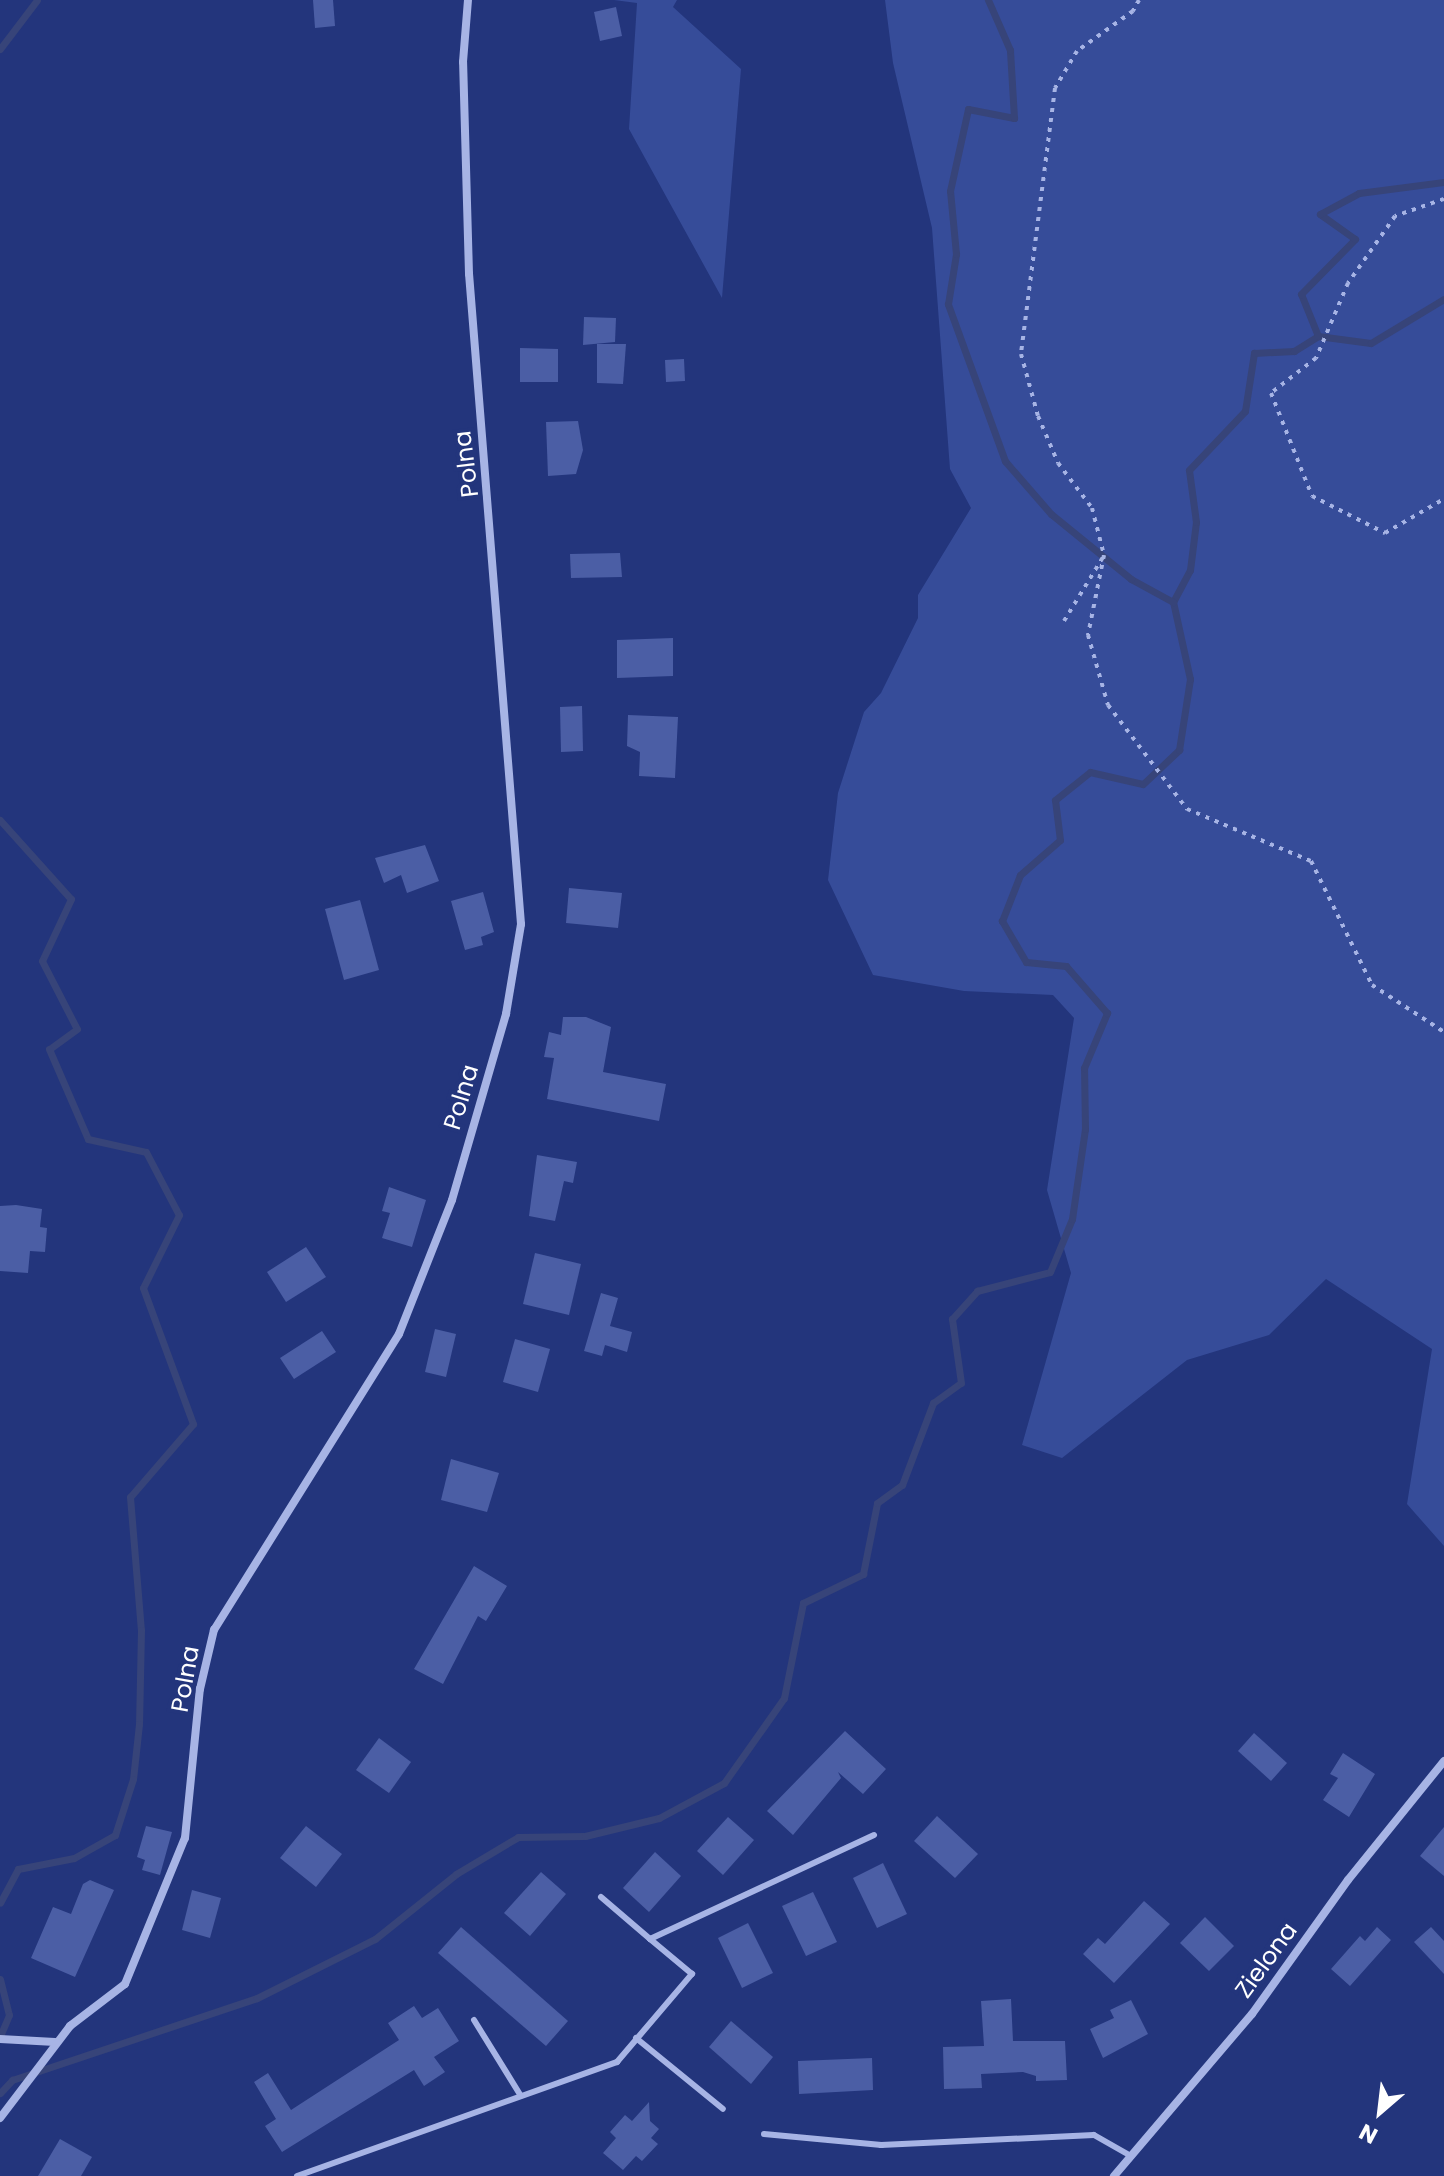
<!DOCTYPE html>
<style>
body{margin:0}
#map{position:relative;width:1444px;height:2176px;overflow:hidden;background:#23357c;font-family:Poppins,sans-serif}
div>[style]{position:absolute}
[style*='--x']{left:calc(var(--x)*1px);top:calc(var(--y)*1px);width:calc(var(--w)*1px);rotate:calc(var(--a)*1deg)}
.green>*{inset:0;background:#364c99}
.stream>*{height:7px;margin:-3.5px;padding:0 3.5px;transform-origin:3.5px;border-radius:3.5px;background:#374479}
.building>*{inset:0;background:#4b5ea5}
.path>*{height:4px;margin-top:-2px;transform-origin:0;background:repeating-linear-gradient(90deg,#a7b4e5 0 4px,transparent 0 10px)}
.lane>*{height:6px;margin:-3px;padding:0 3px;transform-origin:3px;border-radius:3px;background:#a7b4e5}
.street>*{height:8px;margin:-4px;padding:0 4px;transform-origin:4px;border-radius:4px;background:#a7b4e5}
span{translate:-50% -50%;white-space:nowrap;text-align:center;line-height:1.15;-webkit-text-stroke:8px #23357c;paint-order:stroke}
.street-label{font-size:24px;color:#fff}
.north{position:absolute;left:1340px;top:2072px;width:80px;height:80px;-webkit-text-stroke:6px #23357c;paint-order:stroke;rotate:208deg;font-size:22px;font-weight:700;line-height:32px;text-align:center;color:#fff}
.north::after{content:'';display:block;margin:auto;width:28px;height:36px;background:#fff;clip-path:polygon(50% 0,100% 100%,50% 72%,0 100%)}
</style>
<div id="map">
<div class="green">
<div style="clip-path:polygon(614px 0,677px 0,673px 7px,741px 69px,722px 298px,629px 129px,637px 3px)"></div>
<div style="clip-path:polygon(885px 0,1444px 0,1444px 1546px,1407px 1504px,1432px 1349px,1326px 1279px,1269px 1335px,1187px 1360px,1062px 1458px,1022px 1445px,1071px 1273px,1047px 1190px,1074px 1018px,1053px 995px,964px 991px,873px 975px,828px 880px,838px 793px,864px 712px,881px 693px,918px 618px,918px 595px,971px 508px,950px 469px,932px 228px,893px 63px)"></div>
</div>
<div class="stream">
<div style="--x:0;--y:49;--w:61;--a:-52.9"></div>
<div style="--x:1318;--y:336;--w:53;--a:7.5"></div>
<div style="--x:1371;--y:343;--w:85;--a:-31.1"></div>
<div style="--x:1173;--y:602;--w:36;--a:-62"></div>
<div style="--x:1190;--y:570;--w:48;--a:-82.9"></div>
<div style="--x:1196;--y:522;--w:52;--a:-97.7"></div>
<div style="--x:1189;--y:470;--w:81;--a:-46.5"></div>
<div style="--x:1245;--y:411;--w:59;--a:-81.2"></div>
<div style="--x:1254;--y:353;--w:40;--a:-2.9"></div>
<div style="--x:1294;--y:351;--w:28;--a:-32"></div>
<div style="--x:1318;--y:336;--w:45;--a:-112"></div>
<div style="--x:1301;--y:294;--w:77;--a:-45.5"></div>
<div style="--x:1355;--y:239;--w:43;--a:-144.5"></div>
<div style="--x:1320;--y:214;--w:44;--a:-28.3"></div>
<div style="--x:1359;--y:193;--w:86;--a:-7.4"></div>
<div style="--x:0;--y:820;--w:106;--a:48.1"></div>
<div style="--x:71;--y:899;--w:68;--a:115.1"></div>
<div style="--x:42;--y:961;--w:76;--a:62.8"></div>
<div style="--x:77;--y:1029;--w:34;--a:144"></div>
<div style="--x:49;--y:1049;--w:98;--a:66.6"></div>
<div style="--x:88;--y:1139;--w:59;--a:12.6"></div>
<div style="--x:146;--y:1152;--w:71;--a:62.4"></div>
<div style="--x:179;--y:1215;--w:81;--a:116.3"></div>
<div style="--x:143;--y:1288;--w:145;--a:69.8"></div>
<div style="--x:193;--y:1424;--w:96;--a:130.8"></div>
<div style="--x:130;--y:1497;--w:133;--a:85.3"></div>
<div style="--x:141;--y:1630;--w:94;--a:91.2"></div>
<div style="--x:139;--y:1724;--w:55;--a:96.2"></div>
<div style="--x:133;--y:1779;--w:59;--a:107.8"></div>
<div style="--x:115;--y:1835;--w:47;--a:150.7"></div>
<div style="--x:74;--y:1858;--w:57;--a:168.9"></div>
<div style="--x:18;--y:1869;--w:38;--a:118"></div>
<div style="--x:0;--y:1979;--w:37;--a:76"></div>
<div style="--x:9;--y:2015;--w:23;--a:113"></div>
<div style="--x:0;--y:2093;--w:18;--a:-47"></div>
<div style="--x:12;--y:2080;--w:258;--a:-18.5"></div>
<div style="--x:257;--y:1998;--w:132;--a:-26.6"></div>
<div style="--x:375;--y:1939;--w:104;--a:-38.7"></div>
<div style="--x:456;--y:1874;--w:72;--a:-30.8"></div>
<div style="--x:518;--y:1837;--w:67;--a:-0.9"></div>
<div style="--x:585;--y:1836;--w:76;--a:-13.7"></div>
<div style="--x:659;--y:1818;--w:74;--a:-28.3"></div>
<div style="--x:724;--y:1783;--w:104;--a:-54.8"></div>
<div style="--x:784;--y:1698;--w:97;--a:-78.7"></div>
<div style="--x:803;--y:1603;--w:67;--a:-25.8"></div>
<div style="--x:863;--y:1574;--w:72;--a:-78.8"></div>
<div style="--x:877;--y:1503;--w:31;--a:-36"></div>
<div style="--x:902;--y:1485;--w:88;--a:-69.3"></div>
<div style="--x:933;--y:1403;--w:34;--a:-36"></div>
<div style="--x:961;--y:1383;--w:65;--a:-98"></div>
<div style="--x:952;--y:1319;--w:38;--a:-48"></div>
<div style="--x:977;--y:1291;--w:75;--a:-14.6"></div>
<div style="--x:1050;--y:1272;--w:57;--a:-67.5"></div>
<div style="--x:1072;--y:1219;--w:91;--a:-81.8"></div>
<div style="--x:1085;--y:1129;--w:61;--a:-90.9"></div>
<div style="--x:1084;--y:1068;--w:60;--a:-67.3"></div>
<div style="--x:1107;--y:1013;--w:62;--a:-131.1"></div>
<div style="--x:1066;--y:966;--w:40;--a:-174.3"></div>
<div style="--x:1026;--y:962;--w:48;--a:-120.3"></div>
<div style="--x:1002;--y:921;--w:49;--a:-68.6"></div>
<div style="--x:1020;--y:875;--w:53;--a:-41.2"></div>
<div style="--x:1060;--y:840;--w:40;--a:-97.1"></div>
<div style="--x:1055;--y:800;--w:45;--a:-38.7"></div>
<div style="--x:1090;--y:772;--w:54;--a:12.8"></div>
<div style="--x:1143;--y:784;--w:50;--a:-43.4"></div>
<div style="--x:1179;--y:750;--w:72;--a:-81.2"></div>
<div style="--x:1190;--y:679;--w:79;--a:-102.4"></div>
<div style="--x:1173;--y:602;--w:48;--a:-151.3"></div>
<div style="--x:1131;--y:579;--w:103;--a:-140.9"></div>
<div style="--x:1051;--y:514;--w:70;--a:-131"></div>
<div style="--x:1005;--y:461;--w:167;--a:-110"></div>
<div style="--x:948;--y:304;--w:51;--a:-80.9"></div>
<div style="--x:956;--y:254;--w:63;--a:-95.4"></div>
<div style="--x:950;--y:191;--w:84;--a:-77.6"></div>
<div style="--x:968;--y:109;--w:47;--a:11.1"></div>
<div style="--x:1014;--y:118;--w:68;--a:-93.4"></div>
<div style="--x:1010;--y:50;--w:55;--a:-113.7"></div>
</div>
<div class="building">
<div style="clip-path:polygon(313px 0,333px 0,335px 26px,315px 28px)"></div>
<div style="clip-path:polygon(616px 7px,622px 36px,600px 41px,594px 12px)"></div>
<div style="clip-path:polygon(584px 317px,616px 318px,615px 342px,583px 345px)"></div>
<div style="clip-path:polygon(597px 344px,626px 344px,623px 384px,597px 383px)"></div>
<div style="clip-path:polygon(520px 348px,558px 349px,558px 382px,520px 382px)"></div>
<div style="clip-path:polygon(684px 359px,685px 381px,666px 382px,665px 360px)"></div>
<div style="clip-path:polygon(578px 421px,583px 450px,576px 474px,548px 476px,546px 422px)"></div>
<div style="clip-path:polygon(620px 553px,622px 577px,571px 578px,570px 554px)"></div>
<div style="clip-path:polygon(673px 638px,673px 676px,617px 678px,617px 640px)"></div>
<div style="clip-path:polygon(582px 706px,583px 751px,561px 752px,560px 707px)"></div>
<div style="clip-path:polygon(628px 715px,678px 717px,675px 778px,639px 776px,640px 752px,627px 746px)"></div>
<div style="clip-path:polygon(425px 845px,439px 881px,407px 893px,401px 875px,384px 883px,375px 858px)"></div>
<div style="clip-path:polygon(569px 888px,622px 893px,618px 928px,566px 923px)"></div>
<div style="clip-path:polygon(483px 892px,494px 932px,481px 937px,483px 945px,465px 950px,451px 901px)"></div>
<div style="clip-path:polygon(360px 900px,379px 970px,344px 980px,325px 909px)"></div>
<div style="clip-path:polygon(563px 1017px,586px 1017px,611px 1027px,603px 1072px,666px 1084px,659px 1121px,547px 1099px,554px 1058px,544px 1057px,549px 1032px,561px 1035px)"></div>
<div style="clip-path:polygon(537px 1155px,577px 1162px,573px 1183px,564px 1181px,555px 1221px,529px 1216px)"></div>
<div style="clip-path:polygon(389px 1187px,426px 1200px,412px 1247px,382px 1238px,390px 1213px,382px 1211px)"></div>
<div style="clip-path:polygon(16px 1205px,42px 1209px,40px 1227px,47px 1228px,45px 1252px,30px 1251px,28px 1273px,0 1271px,0 1206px)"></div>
<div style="clip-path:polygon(306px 1247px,326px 1277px,286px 1302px,267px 1272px)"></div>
<div style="clip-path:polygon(535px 1253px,581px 1264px,569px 1315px,523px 1304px)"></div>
<div style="clip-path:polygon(601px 1293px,618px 1298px,610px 1326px,632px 1332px,627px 1352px,605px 1345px,602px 1356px,584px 1351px)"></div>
<div style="clip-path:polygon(435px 1329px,456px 1334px,446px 1377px,425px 1372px)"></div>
<div style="clip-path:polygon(322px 1331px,336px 1352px,294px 1379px,280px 1358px)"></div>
<div style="clip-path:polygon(515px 1339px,550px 1349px,538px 1392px,503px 1382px)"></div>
<div style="clip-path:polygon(451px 1459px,499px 1473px,487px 1512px,441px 1500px)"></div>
<div style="clip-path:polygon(474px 1566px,507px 1586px,486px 1621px,478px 1616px,443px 1684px,414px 1669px)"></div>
<div style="clip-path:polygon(845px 1731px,886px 1769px,863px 1794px,838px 1772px,841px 1778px,793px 1835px,767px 1811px)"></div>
<div style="clip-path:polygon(1254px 1733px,1287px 1763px,1271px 1781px,1238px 1751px)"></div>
<div style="clip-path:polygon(379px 1738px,411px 1762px,389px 1793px,356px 1770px)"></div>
<div style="clip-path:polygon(1343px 1753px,1375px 1774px,1349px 1817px,1323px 1800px,1338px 1778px,1330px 1774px)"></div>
<div style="clip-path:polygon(937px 1816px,978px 1854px,955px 1878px,914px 1841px)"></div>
<div style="clip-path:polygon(728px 1817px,754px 1840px,723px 1875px,697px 1851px)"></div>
<div style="clip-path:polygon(146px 1826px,172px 1832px,160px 1875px,142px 1870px,145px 1860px,137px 1857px)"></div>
<div style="clip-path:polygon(306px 1826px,342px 1854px,316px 1887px,280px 1858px)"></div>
<div style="clip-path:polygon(1444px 1827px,1444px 1876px,1420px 1856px)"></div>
<div style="clip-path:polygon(655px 1852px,681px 1876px,649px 1912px,623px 1888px)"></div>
<div style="clip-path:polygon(883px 1863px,907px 1914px,877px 1928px,853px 1878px)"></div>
<div style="clip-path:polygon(541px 1872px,566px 1894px,530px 1936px,504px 1913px)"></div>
<div style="clip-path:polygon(90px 1880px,114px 1890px,75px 1977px,31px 1958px,53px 1907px,71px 1914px,83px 1884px)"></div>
<div style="clip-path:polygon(192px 1890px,221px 1898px,210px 1938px,182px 1930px)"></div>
<div style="clip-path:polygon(813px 1892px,837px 1942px,806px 1956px,782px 1906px)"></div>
<div style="clip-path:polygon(1144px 1901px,1170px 1924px,1114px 1983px,1083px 1954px,1098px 1938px,1105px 1944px)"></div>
<div style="clip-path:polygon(1205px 1917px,1234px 1946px,1209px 1971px,1180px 1943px)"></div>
<div style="clip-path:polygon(748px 1923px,773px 1973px,742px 1988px,718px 1938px)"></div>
<div style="clip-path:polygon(461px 1927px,568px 2021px,546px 2046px,438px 1953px)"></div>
<div style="clip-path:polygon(1377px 1927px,1391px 1940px,1350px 1986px,1331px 1969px,1360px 1936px,1365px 1941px)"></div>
<div style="clip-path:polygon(1431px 1927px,1444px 1941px,1444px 1974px,1414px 1942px)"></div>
<div style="clip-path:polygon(1011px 1999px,1013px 2041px,1065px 2041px,1067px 2080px,1036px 2081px,1036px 2076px,1023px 2072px,981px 2074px,982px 2088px,944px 2089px,943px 2047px,984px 2046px,981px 2001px)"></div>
<div style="clip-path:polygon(1131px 2000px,1148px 2034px,1103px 2058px,1090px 2029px,1114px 2018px,1110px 2010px)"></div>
<div style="clip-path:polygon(414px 2006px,422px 2018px,438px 2008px,459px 2041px,434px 2057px,445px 2072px,424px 2086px,414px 2070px,282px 2152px,265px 2126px,276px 2119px,254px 2082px,268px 2073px,291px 2110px,399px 2040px,388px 2023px)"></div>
<div style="clip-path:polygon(731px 2021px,773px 2057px,751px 2084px,709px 2047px)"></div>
<div style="clip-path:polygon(872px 2058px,873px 2090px,799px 2094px,798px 2061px)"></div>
<div style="clip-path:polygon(649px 2102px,650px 2121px,659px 2129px,651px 2138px,658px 2144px,642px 2161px,636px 2156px,623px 2170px,603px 2153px,616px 2138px,610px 2132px,625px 2115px,632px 2121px)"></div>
<div style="clip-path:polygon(60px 2139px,92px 2157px,81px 2176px,38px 2176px)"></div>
</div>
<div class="path">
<div style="--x:1139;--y:0;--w:13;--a:119"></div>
<div style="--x:1133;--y:11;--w:69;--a:144.5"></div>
<div style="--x:1077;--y:51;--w:43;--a:120.7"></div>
<div style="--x:1055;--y:88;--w:268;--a:97.3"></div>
<div style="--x:1021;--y:354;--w:64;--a:74.7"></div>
<div style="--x:1038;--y:416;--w:51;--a:66.9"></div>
<div style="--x:1058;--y:463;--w:56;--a:52.9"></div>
<div style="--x:1092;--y:508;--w:49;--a:75.7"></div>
<div style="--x:1104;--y:555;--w:82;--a:101.3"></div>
<div style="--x:1088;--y:635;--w:73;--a:74.1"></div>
<div style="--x:1108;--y:705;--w:131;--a:52.8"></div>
<div style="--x:1187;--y:809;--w:134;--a:22.8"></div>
<div style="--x:1311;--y:861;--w:138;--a:63.8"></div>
<div style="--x:1372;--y:985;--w:86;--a:33.1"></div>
<div style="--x:1444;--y:199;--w:52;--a:160.9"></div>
<div style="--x:1395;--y:216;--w:82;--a:125"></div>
<div style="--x:1348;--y:283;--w:82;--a:113.1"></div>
<div style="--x:1316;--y:358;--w:57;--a:142.1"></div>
<div style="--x:1271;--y:393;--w:111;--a:68.3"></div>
<div style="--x:1312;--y:496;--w:82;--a:26.9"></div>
<div style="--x:1385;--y:533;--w:68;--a:-30"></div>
<div style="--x:1064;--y:621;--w:75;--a:-58.6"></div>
</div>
<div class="lane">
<div style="--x:601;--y:1897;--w:65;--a:40.6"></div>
<div style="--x:474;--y:2020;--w:89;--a:58.3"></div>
<div style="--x:636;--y:2038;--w:112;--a:39.2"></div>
<div style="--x:764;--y:2134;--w:118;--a:5.4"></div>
<div style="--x:881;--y:2145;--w:213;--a:-2.7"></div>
<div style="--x:1094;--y:2135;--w:43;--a:29.6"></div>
<div style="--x:297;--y:2176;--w:340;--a:-19.6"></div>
<div style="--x:617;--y:2062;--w:116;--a:-49.6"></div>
<div style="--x:692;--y:1974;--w:55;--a:-140.2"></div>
<div style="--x:650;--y:1939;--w:247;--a:-24.9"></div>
</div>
<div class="street">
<div style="--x:0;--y:2039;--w:55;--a:3.1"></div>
<div style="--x:0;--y:2118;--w:116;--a:-52.7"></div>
<div style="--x:70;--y:2026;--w:69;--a:-37.4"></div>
<div style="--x:125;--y:1984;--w:158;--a:-67.7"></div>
<div style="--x:185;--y:1838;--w:150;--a:-84.3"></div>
<div style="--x:200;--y:1689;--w:61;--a:-76.7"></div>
<div style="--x:214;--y:1630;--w:349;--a:-58"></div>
<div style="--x:399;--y:1334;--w:144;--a:-68.4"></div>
<div style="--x:452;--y:1200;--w:194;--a:-73.8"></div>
<div style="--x:506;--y:1014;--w:91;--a:-80.5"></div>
<div style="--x:521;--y:924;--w:652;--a:-94.57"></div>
<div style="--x:469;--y:274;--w:212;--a:-91.6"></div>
<div style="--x:463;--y:62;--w:62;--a:-85.4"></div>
<div style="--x:1114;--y:2176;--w:213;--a:-49.6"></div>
<div style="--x:1252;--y:2014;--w:165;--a:-54.4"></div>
<div style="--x:1348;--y:1880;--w:153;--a:-51.1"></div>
</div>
<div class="street-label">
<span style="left:466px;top:464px;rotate:-97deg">Polna</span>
<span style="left:461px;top:1097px;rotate:-73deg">Polna</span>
<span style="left:185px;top:1679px;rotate:-80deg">Polna</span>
<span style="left:1266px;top:1960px;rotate:-54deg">Zielona</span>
</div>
<div class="north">N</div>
</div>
